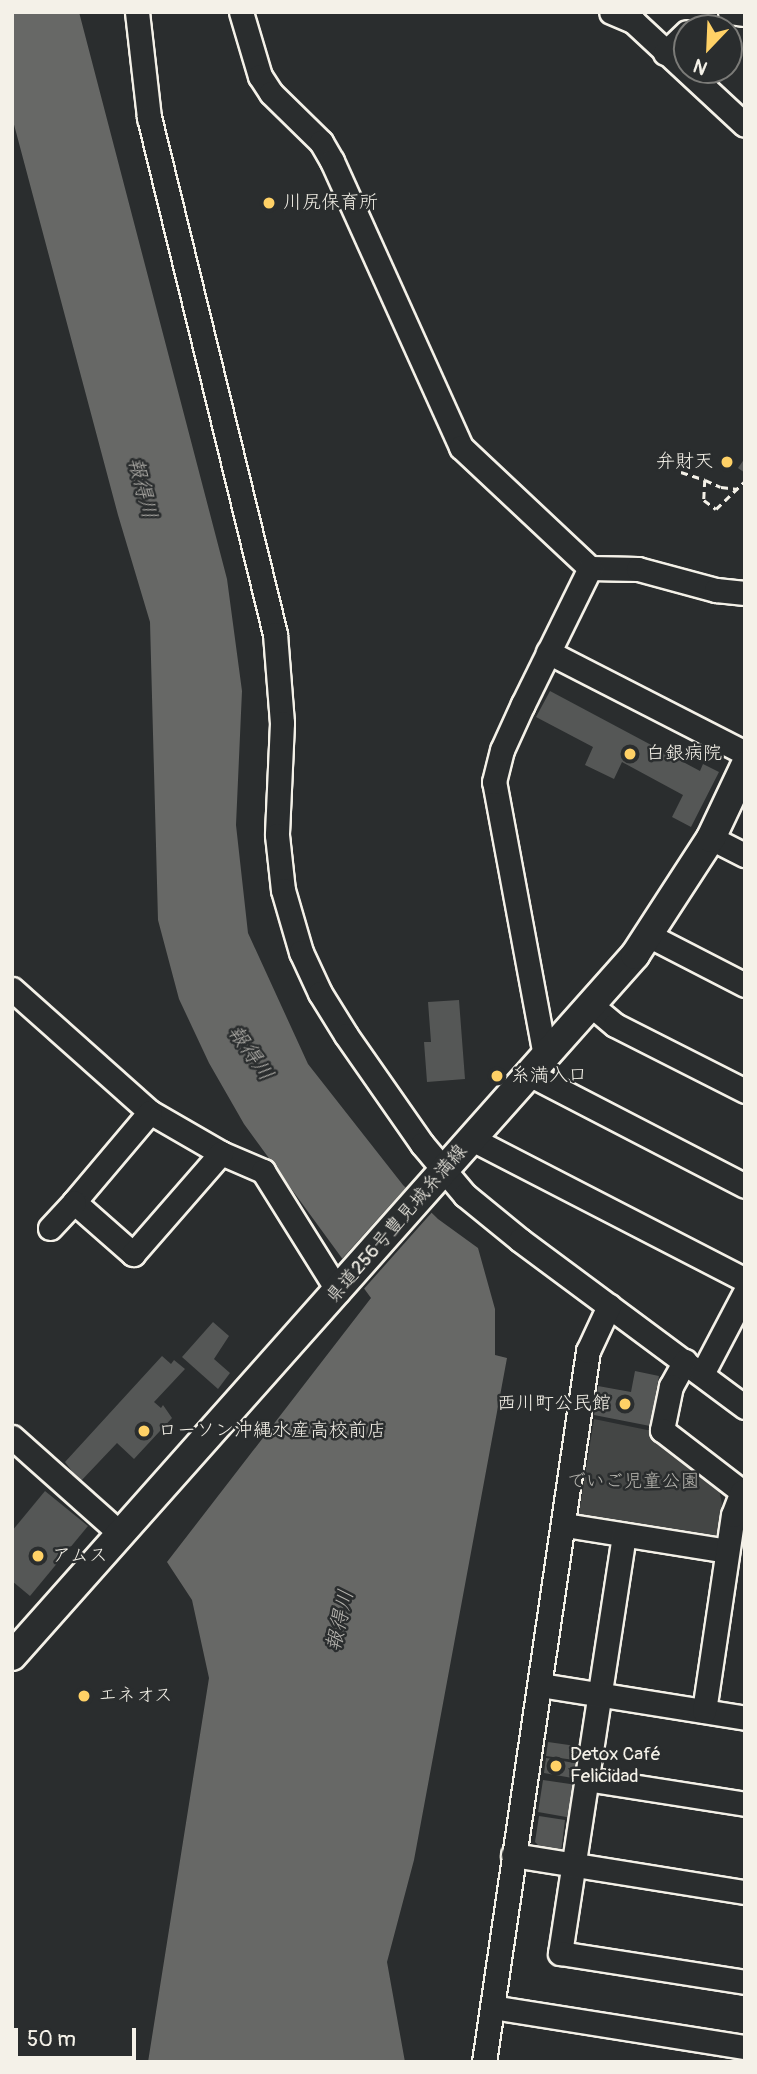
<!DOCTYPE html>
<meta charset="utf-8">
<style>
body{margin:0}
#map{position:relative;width:757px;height:2074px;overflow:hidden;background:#2a2d2e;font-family:Pangolin,"Klee One",sans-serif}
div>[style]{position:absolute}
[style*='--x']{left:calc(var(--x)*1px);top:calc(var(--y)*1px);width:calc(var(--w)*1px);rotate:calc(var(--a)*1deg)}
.green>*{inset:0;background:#444645}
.water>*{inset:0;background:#676866}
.pier>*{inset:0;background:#2a2d2e}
.building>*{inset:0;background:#555756}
.path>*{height:2.5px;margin-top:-1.25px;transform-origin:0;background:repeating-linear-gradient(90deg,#f4f1e8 0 7px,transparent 0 12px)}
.roads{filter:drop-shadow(2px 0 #f4f1e8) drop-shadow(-2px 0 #f4f1e8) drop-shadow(0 2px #f4f1e8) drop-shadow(0 -2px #f4f1e8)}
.minor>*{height:23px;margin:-11.5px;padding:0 11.5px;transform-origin:11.5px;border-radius:11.5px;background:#2a2d2e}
.major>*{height:28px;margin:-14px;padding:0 14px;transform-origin:14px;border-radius:14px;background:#2a2d2e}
.dots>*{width:19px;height:19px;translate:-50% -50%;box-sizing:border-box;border:4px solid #2a2d2e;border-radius:50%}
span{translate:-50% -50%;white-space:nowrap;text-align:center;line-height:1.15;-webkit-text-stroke:5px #2a2d2e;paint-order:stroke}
.poi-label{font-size:19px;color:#f4f1e8}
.left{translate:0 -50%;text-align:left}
.right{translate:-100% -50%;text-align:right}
.street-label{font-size:19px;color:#f4f1e8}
.park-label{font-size:19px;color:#b6b5af}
.water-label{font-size:21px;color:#b5b3ae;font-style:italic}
.frame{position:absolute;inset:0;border:14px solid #f4f1e8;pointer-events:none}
.north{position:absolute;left:673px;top:14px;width:70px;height:70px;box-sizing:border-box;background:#2a2d2e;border:2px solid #7b7b78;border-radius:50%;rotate:203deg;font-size:19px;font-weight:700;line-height:28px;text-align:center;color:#f4f1e8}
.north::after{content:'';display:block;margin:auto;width:24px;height:32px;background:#ffd166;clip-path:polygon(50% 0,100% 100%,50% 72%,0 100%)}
.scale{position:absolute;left:14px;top:2028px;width:122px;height:32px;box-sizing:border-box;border:4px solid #f4f1e8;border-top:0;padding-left:9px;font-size:21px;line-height:24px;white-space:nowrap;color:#f4f1e8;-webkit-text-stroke:5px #2a2d2e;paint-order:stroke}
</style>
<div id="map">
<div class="green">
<div style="clip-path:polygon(594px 1419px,652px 1431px,651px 1439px,718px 1485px,722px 1504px,716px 1543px,578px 1519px)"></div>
</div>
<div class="water">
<div style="clip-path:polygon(12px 12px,79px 12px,227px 579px,242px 691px,236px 825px,248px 933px,308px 1064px,403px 1185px,438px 1219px,478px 1248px,495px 1309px,495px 1355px,507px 1358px,414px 1860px,387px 1962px,405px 2062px,148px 2062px,209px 1678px,192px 1600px,167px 1562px,371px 1298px,244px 1124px,209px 1063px,179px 999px,158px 920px,150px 622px,118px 515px,12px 117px)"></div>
</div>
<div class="pier">
<div style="clip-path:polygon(408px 1185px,434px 1210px,362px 1291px,340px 1261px)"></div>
</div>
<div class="building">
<div style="clip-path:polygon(745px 458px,745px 473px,738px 468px)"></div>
<div style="clip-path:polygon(550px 691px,700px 771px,703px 764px,719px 772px,691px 827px,672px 817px,683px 795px,622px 762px,614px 779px,585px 765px,593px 747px,536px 717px)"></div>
<div style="clip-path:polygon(459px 1000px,465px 1079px,427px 1082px,424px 1042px,431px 1042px,428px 1002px)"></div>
<div style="clip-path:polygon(213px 1322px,229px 1336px,214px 1359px,230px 1373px,218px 1389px,182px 1357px)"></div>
<div style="clip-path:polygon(162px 1356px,171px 1364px,174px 1360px,185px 1369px,154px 1402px,161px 1408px,163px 1405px,172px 1418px,134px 1459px,117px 1443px,80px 1482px,65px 1462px)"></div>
<div style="clip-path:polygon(635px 1371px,659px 1376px,650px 1426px,594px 1415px,598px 1386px,631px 1392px)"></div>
<div style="clip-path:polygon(45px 1491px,88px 1526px,30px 1596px,12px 1581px,12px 1531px)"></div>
<div style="clip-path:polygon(548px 1742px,583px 1747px,581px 1761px,546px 1756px)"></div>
<div style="clip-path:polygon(546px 1758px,580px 1764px,578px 1779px,544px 1773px)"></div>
<div style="clip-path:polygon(543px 1780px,577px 1785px,572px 1818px,538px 1812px)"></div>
<div style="clip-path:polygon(539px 1816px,565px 1820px,561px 1852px,542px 1849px,535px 1842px)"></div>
</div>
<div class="path">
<div style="--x:681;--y:472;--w:25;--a:18"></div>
<div style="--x:705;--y:480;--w:20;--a:93"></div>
<div style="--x:704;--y:500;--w:15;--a:37"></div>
<div style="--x:716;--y:509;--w:40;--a:-44"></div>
<div style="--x:705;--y:480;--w:17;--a:24"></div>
<div style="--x:721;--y:487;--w:17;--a:7"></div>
</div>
<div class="roads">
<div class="minor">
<div style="--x:137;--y:12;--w:106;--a:83.5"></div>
<div style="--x:149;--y:117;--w:532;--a:76.3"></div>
<div style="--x:275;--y:634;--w:89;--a:85.5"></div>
<div style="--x:282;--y:723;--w:112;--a:92.6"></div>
<div style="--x:277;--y:835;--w:55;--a:83.8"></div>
<div style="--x:283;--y:890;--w:65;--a:73.8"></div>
<div style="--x:301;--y:952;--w:45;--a:65.1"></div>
<div style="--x:320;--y:993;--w:49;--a:58.2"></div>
<div style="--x:346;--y:1035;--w:133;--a:55.1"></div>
<div style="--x:422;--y:1144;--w:67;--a:49.9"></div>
<div style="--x:465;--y:1195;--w:71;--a:39.3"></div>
<div style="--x:520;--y:1240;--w:280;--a:36.6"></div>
<div style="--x:241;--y:12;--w:67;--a:73.5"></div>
<div style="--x:260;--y:76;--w:20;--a:57"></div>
<div style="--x:271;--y:93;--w:70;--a:44.4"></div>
<div style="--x:321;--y:142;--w:22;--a:60"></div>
<div style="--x:332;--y:161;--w:314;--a:65.7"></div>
<div style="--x:461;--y:447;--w:177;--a:43.2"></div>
<div style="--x:611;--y:12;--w:25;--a:23"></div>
<div style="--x:634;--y:22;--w:151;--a:42.9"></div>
<div style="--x:730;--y:12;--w:15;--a:8"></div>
<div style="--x:665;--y:53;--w:30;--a:-44"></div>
<div style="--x:590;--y:568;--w:48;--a:1.2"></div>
<div style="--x:638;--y:569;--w:81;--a:15.1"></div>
<div style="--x:716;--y:590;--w:29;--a:6"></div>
<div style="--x:548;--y:652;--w:221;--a:27.1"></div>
<div style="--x:711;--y:838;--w:38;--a:27"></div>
<div style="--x:650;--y:936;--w:107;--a:27.3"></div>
<div style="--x:12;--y:989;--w:185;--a:41.7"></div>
<div style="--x:150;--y:1112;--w:82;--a:30"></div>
<div style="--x:221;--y:1153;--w:46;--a:23.2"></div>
<div style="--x:263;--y:1171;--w:142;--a:58"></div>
<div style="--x:591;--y:1005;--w:31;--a:40"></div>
<div style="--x:615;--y:1025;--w:146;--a:26.9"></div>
<div style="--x:545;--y:1056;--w:279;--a:-100.5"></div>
<div style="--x:494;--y:782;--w:33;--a:-76"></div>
<div style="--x:502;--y:750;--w:51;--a:-65.5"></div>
<div style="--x:523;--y:704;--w:152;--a:-63.8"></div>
<div style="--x:529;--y:1074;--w:243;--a:27.4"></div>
<div style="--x:150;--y:1112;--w:118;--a:130.2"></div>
<div style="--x:74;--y:1202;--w:79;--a:41.4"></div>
<div style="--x:133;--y:1254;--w:134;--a:-48.9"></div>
<div style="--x:472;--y:1139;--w:307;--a:27.3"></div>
<div style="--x:50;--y:1228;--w:35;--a:-47"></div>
<div style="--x:685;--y:1361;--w:29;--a:119"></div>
<div style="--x:671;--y:1386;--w:45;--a:101.6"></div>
<div style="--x:662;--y:1430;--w:105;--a:37.6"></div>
<div style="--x:702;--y:1374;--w:93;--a:-62.3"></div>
<div style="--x:12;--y:1437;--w:146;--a:41.7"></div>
<div style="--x:565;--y:1525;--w:164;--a:9.1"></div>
<div style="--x:624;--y:1535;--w:423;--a:98.7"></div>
<div style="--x:560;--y:1953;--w:187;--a:8.9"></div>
<div style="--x:540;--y:1685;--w:208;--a:9.1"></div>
<div style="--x:704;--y:1711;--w:198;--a:-81.6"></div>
<div style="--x:733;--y:1515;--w:25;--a:-69"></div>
<div style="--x:586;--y:1779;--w:161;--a:8.9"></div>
<div style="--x:513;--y:1855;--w:235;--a:9.1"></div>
<div style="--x:492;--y:2007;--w:256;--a:9"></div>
<div style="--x:484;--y:2062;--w:719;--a:-81.68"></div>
<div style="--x:588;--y:1351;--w:50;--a:-65"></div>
</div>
<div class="major">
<div style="--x:12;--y:1656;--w:938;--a:-48.37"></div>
<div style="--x:635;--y:955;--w:140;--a:-57"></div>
<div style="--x:711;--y:838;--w:80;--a:-64.7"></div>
</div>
</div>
<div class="dots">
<div style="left:269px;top:203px;background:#ffd166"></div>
<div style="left:727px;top:462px;background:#ffd166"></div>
<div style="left:630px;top:754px;background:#ffd166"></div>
<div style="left:497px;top:1076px;background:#ffd166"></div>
<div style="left:625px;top:1404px;background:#ffd166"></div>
<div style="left:144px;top:1431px;background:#ffd166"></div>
<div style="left:38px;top:1556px;background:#ffd166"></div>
<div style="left:84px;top:1696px;background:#ffd166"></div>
<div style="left:556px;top:1766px;background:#ffd166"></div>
</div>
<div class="poi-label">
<span class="left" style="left:283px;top:203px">川尻保育所</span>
<span class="right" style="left:713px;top:462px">弁財天</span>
<span class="left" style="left:646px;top:754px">白銀病院</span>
<span class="left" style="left:511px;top:1076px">糸満入口</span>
<span class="right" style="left:611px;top:1404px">西川町公民館</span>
<span class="left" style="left:158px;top:1431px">ローソン沖縄水産高校前店</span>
<span class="left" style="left:52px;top:1556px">アムス</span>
<span class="left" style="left:98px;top:1696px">エネオス</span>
<span class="left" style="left:570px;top:1766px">Detox Café<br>Felicidad</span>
</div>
<div class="street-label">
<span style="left:397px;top:1224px;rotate:-49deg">県道256号豊見城糸満線</span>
</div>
<div class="park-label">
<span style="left:633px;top:1482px">でいご児童公園</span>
</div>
<div class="water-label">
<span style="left:142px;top:488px;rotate:76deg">報得川</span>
<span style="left:250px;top:1053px;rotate:55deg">報得川</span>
<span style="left:340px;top:1621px;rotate:-77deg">報得川</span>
</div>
<div class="frame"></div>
<div class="north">N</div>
<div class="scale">50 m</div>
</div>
